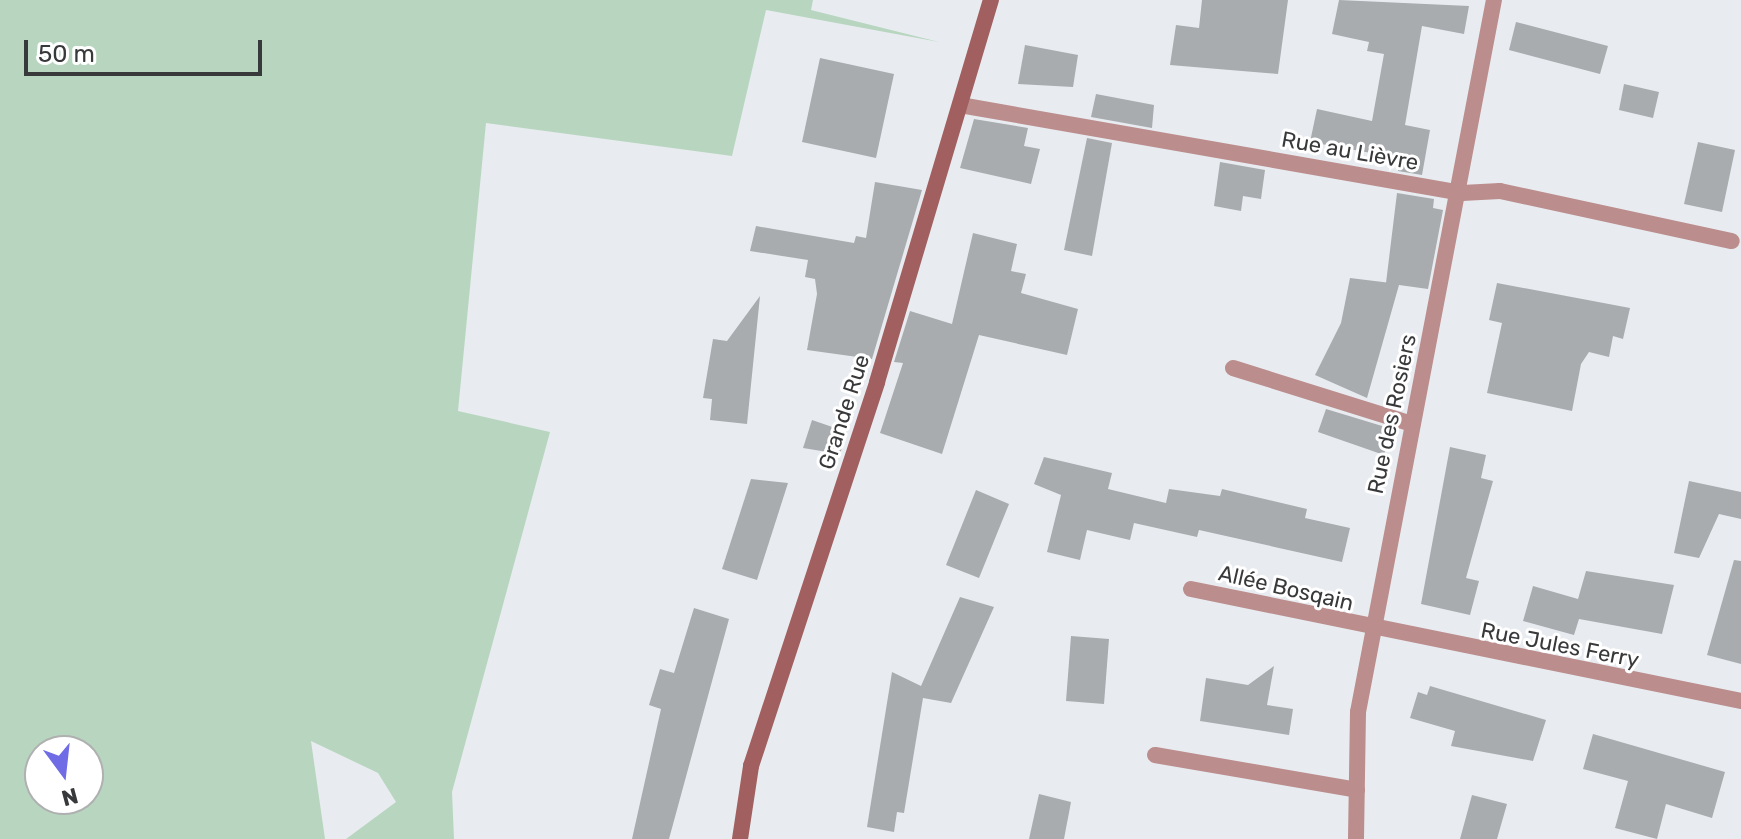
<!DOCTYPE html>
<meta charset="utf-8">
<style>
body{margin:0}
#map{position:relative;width:1741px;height:839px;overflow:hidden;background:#e8ecf0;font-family:Rubik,sans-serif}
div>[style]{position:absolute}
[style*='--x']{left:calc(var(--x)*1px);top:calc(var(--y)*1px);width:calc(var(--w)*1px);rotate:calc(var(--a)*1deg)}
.green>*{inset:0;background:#b8d6bf}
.building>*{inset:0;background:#a8acaf}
.lane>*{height:16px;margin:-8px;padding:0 8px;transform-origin:8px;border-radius:8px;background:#bc8d8d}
.street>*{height:16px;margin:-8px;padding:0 8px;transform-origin:8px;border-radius:8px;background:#bc8d8d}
.secondary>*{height:16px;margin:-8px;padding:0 8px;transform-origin:8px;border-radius:8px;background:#a15f60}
span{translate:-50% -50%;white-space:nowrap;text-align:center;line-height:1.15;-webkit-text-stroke:6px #fff;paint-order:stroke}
.street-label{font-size:22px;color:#38393a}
.north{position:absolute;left:24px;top:735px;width:80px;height:80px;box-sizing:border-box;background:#fff;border:2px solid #afb0b0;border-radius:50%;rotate:165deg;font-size:22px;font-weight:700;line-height:32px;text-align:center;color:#38393a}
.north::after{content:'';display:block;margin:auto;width:28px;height:36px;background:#6f6ce6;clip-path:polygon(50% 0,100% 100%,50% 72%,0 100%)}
.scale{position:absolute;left:24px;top:40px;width:238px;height:36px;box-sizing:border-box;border:4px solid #38393a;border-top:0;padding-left:10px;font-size:24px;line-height:28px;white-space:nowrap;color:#38393a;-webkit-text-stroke:6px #fff;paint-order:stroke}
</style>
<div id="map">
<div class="green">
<div style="clip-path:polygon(evenodd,0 0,813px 0,811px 10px,939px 42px,766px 10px,732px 156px,486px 123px,458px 411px,550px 432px,452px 792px,454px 839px,346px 839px,396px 802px,378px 773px,311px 741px,325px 839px,0 839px,0 0,40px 751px,88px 751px,88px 799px,40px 799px,40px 751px)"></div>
</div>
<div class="building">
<div style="clip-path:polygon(1202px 0,1288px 0,1278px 74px,1170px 65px,1176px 25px,1199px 28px)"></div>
<div style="clip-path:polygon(1339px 0,1469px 6px,1464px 34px,1422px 26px,1405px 125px,1430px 130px,1422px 175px,1398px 171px,1399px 158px,1310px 142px,1317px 109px,1372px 121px,1384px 54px,1367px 51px,1369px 42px,1332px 34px)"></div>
<div style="clip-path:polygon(1516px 22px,1608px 46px,1600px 74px,1509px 50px)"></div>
<div style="clip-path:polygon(1025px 45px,1078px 55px,1073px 87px,1018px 84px)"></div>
<div style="clip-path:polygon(820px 58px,894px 74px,876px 158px,802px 142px)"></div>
<div style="clip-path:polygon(1624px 84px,1659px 92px,1653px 118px,1619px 110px)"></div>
<div style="clip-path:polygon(1096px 94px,1154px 105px,1152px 128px,1091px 117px)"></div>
<div style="clip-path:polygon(974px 119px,1028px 128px,1024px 146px,1040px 149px,1031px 184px,960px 168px)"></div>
<div style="clip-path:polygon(1087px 138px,1112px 143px,1092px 256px,1064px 250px)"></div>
<div style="clip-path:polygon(1698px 142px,1735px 150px,1722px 212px,1684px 204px)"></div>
<div style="clip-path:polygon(1220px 162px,1265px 170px,1261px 199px,1243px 196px,1241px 211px,1214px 206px)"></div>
<div style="clip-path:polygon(875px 182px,922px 190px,872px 359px,807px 350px,817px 294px,815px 279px,805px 277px,808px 260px,750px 251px,756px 226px,854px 243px,856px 236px,866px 238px)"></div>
<div style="clip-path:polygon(1397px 193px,1434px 199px,1433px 208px,1443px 210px,1428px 289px,1399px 285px,1367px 398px,1315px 375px,1341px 323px,1350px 278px,1391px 283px,1386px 283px)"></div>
<div style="clip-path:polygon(973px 233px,1017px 244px,1011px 271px,1026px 274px,1021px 293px,1078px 309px,1067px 355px,979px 335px,942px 454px,880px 433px,903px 363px,894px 362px,910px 311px,952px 324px)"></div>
<div style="clip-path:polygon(1497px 283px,1630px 308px,1623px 339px,1613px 336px,1609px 357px,1589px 352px,1581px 364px,1572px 411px,1487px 393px,1502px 323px,1489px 320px)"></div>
<div style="clip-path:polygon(760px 296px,747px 424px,710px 420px,712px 399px,703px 398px,713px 339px,727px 341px)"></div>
<div style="clip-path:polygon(1326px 409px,1392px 429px,1384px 455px,1318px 432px)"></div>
<div style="clip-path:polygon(812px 420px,847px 432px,840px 454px,803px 448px)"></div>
<div style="clip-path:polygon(1450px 447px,1486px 455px,1481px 478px,1493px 481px,1466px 578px,1479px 581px,1470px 615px,1421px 604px)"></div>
<div style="clip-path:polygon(1044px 457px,1112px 473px,1108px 489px,1166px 503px,1169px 489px,1220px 496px,1222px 489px,1307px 509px,1305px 518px,1350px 528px,1342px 562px,1199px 530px,1197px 537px,1134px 523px,1130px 540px,1087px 530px,1080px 560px,1047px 552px,1061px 495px,1034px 484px)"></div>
<div style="clip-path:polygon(751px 479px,788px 483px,757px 580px,722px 569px)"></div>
<div style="clip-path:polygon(1689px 481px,1741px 492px,1741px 519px,1719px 514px,1699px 558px,1674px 553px)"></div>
<div style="clip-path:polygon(976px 490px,1009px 504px,979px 578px,946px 565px)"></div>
<div style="clip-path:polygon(1734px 560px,1741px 561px,1741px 664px,1707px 655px)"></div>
<div style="clip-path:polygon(1586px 571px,1674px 585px,1662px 634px,1579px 619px,1574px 635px,1523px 621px,1533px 586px,1578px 599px)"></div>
<div style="clip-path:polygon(960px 597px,994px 607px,951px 703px,923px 698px,904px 813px,897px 812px,894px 832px,867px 827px,892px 672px,921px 686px)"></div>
<div style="clip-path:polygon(694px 608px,729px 619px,669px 839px,632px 839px,661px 709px,649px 705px,660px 669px,674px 673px)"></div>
<div style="clip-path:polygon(1071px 636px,1109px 639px,1104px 704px,1066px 701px)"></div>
<div style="clip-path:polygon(1274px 666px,1267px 705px,1293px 709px,1289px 735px,1200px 721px,1206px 678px,1248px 685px)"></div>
<div style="clip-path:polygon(1430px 686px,1546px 720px,1533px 761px,1451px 746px,1455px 731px,1410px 718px,1418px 692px,1427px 695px)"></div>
<div style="clip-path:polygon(1593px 734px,1725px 772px,1712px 818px,1666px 804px,1657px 839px,1615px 828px,1628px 781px,1583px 769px)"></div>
<div style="clip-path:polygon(1039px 794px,1071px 802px,1064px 839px,1029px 839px)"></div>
<div style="clip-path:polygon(1472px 795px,1507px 804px,1497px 839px,1460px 839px)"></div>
</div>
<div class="lane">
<div style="--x:1233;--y:368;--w:188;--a:17.4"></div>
</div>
<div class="street">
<div style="--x:960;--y:105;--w:510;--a:9.94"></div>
<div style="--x:1462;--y:193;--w:38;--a:-3"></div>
<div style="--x:1500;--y:191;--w:237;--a:12.2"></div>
<div style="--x:1191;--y:589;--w:561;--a:11.51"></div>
<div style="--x:1155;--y:755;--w:205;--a:9.8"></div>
<div style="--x:1356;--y:839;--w:127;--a:-89.1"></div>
<div style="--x:1358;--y:712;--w:725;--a:-79.19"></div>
</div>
<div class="secondary">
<div style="--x:740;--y:839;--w:74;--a:-81.4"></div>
<div style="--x:751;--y:766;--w:404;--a:-71.8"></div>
<div style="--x:877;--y:382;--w:399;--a:-73.4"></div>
</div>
<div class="street-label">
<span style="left:1350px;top:151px;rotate:10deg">Rue au Lièvre</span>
<span style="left:844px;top:412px;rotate:-72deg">Grande Rue</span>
<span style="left:1392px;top:414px;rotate:-78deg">Rue des Rosiers</span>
<span style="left:1286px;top:588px;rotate:13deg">Allée Bosqain</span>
<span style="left:1560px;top:645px;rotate:11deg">Rue Jules Ferry</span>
</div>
<div class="north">N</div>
<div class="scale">50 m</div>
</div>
